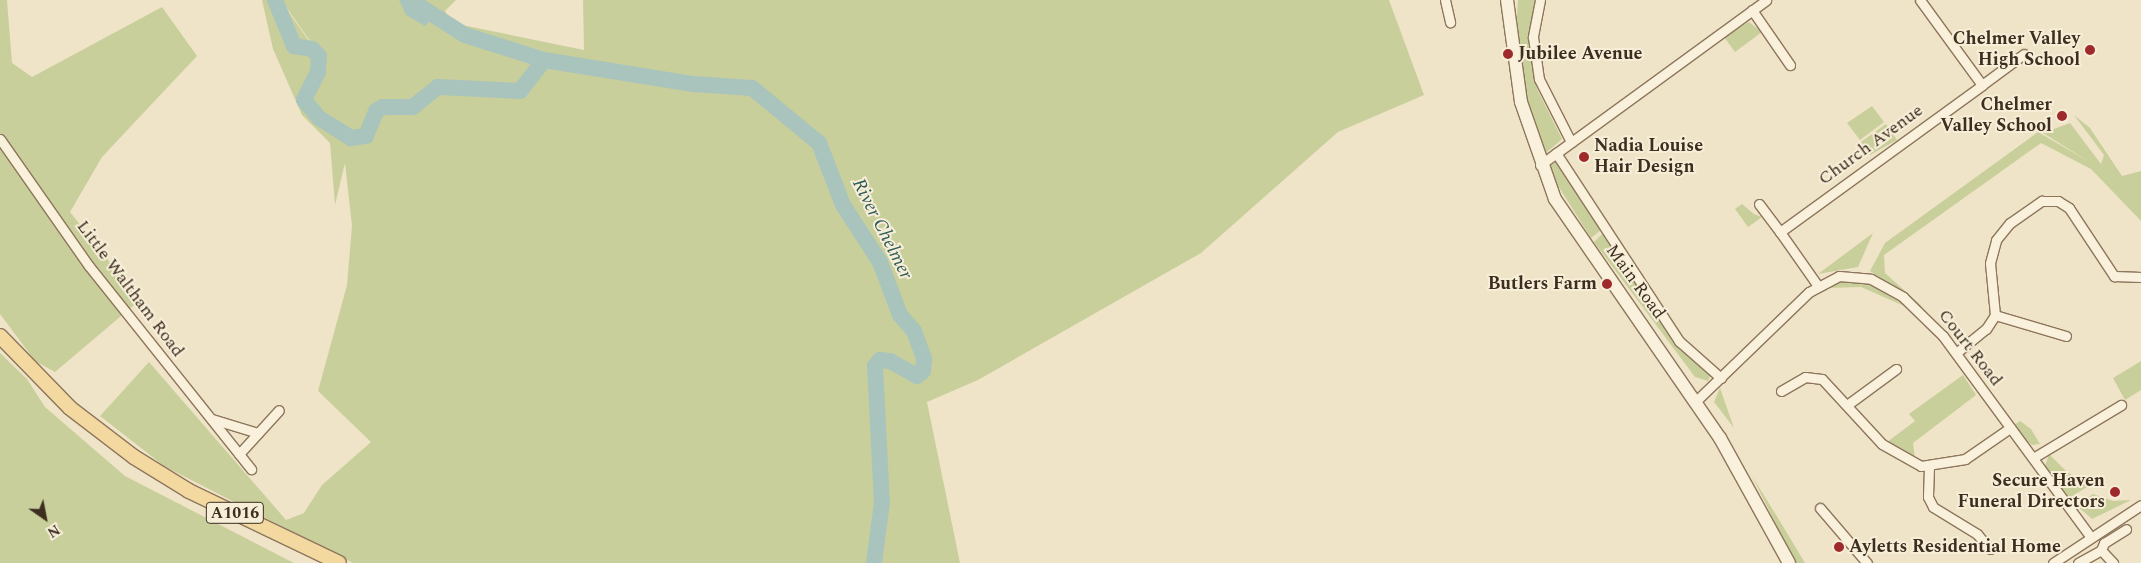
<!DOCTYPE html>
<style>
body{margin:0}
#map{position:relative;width:2141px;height:563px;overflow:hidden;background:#f0e4c8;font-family:Spectral,serif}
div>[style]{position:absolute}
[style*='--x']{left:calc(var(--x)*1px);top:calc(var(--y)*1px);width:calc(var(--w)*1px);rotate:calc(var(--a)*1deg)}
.green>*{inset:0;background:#c9cf9b}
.water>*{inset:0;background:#a9c4bc}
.river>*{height:16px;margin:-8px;padding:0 8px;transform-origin:8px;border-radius:8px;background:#a9c4bc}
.roads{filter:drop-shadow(1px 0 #8d765c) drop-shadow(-1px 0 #8d765c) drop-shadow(0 1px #8d765c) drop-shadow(0 -1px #8d765c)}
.street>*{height:9px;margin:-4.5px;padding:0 4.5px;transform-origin:4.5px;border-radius:4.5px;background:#faf1dc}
.secondary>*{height:12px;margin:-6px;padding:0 6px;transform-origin:6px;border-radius:6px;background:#faf1dc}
.primary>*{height:14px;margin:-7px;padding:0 7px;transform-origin:7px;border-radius:7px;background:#f3d9a0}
.dots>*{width:14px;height:14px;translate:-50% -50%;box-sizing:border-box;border:2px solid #f7eed8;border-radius:50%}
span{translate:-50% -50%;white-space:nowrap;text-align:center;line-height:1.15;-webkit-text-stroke:4px #f7eed8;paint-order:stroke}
.shield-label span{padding:1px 4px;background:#f7eed8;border:1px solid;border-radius:4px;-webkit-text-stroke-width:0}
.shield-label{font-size:16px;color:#3d2e20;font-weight:700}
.poi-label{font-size:18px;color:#3d2e20;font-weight:700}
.right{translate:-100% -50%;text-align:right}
.left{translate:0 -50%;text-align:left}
.street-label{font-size:18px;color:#3d2e20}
.water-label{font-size:19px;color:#2f5d5a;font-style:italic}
.north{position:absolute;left:20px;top:493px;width:50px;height:50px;-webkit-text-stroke:4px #f7eed8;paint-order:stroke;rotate:147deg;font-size:14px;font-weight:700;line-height:20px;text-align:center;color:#3d2e20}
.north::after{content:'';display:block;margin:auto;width:18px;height:22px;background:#3d2e20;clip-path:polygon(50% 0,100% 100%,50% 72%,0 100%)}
</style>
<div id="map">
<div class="green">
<div style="clip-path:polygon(0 0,7px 0,12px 63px,32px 77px,162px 7px,197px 56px,102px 157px,70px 212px,140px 300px,55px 372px,35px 361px,0 314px)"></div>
<div style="clip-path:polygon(262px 0,280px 0,312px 45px,315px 57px,313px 45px,281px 0,456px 0,445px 11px,452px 23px,584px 50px,583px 0,1389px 0,1424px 95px,1338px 132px,1201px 253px,978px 380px,927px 402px,960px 563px,353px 563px,164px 466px,100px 416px,149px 362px,286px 520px,304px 513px,322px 485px,371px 442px,318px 391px,347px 285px,352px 226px,345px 163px,335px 205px,330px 143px,302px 115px,273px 49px)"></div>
<div style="clip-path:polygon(1518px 0,1537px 0,1529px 35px,1537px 89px,1562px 139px,1546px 153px,1542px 153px,1527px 105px,1516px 29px)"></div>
<div style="clip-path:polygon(1749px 22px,1762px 32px,1735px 52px,1724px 37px)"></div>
<div style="clip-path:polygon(1872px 106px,1884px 122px,1860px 140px,1847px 123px)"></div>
<div style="clip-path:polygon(2074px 115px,2090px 128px,2122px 176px,2141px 171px,2141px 221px,2091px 169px,2041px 143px,1884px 255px,1885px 273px,1924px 308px,1870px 271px,1885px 243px,2038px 132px,2088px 161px,2043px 133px,2070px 123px,2101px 164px,2104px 155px)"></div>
<div style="clip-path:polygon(1886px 124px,1897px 140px,1870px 155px,1861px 142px)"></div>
<div style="clip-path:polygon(1557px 162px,1601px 230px,1591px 238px,1553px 178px,1550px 166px)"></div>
<div style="clip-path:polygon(1742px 204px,1754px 214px,1762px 217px,1748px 227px,1735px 209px)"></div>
<div style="clip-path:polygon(1603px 233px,1649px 301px,1711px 374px,1708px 381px,1695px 377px,1594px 242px)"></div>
<div style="clip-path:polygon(1873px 233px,1858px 267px,1818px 274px)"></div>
<div style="clip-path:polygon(1847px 277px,1865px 281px,1911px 309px,1861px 287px,1829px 288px,1808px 294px)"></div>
<div style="clip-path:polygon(0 353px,27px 379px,45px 407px,125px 476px,294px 563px,0 563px)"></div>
<div style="clip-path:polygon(2141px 361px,2141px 390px,2125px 400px,2113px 378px)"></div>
<div style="clip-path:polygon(1963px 375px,1976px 395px,1913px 443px,1915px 458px,1887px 442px,1915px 421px,1909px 414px)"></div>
<div style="clip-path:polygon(1720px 388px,1734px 428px,1714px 402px)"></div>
<div style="clip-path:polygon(2020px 421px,2031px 429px,2040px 444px,2032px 445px,2024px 438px,2014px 425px)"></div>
<div style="clip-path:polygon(2049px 454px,2066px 471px,2089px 486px,2069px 498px,2045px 466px)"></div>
<div style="clip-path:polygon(1752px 476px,1781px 523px,1805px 563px,1795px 563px)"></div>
<div style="clip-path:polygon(2093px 494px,2113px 501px,2131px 500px,2092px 519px,2076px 505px)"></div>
</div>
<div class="water">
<div style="clip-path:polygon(399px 0,423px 0,436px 15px,425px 26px,406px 15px)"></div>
</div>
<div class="river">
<div style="--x:275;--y:0;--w:50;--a:67.6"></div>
<div style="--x:294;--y:46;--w:18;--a:9"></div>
<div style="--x:312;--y:49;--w:10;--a:45"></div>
<div style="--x:319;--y:56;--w:16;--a:94"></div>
<div style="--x:318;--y:72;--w:31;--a:117"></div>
<div style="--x:304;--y:100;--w:23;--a:50"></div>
<div style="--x:319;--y:118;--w:38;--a:32"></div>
<div style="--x:351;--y:138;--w:15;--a:-8"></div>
<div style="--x:366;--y:136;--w:27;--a:-68"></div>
<div style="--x:376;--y:111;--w:8;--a:-30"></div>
<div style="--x:383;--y:107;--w:30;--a:0"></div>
<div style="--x:413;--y:107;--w:32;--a:-39"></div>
<div style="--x:438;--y:87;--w:82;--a:2.8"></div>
<div style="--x:520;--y:91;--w:39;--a:-52"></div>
<div style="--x:410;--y:0;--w:65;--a:32.5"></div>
<div style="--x:465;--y:35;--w:83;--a:17.6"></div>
<div style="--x:544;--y:60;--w:151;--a:9.2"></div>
<div style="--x:693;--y:84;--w:59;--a:3.9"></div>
<div style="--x:752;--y:88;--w:87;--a:39.4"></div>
<div style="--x:819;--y:143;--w:66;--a:68.8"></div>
<div style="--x:843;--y:205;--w:68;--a:57"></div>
<div style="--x:880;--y:262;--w:57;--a:69.3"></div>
<div style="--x:900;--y:315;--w:21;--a:49"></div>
<div style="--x:914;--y:331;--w:30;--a:70"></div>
<div style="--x:924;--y:359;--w:12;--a:95"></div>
<div style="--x:923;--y:371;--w:8;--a:140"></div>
<div style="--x:917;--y:376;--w:31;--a:-151"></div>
<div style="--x:890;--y:361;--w:10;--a:-174"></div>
<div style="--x:880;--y:360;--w:8;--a:130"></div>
<div style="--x:875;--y:366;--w:136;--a:87.1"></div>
<div style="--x:882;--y:502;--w:62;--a:97.5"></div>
</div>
<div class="roads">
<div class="street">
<div style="--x:1445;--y:0;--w:23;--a:77"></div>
<div style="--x:1540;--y:0;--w:38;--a:101"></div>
<div style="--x:1533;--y:37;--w:42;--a:81.9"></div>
<div style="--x:1539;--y:79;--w:71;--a:63.1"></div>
<div style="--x:1752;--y:10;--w:67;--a:55.4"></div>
<div style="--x:1982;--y:85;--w:52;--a:-36.4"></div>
<div style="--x:0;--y:139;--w:155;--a:55"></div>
<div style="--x:89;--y:266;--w:260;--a:51.4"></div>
<div style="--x:1556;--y:153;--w:225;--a:56.8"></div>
<div style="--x:1679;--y:341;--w:56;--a:41.4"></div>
<div style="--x:1540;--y:165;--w:280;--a:-36.1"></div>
<div style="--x:1759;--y:204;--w:35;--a:53"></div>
<div style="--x:1818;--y:286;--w:66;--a:-125.1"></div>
<div style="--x:1780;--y:232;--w:250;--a:-36"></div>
<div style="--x:1982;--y:85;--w:105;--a:-126.1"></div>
<div style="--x:1995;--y:315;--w:74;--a:16.5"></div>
<div style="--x:1956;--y:353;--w:38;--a:-39"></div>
<div style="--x:1986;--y:329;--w:17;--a:-57"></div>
<div style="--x:1995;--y:315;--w:52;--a:-95.5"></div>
<div style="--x:1990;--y:263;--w:24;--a:-75"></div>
<div style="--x:1996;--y:240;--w:22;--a:-51"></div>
<div style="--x:2010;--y:223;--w:39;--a:-35"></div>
<div style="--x:2042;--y:201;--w:16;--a:0"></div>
<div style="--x:2058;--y:201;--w:13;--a:32"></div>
<div style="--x:2069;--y:208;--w:82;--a:56.5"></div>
<div style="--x:2114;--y:276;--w:27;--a:2"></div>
<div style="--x:1781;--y:391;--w:28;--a:-30"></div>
<div style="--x:1805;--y:377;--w:17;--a:7"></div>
<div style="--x:1822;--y:379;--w:88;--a:47.3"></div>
<div style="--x:1882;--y:444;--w:45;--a:29.4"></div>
<div style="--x:1921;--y:466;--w:45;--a:-9"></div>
<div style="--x:1965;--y:459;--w:55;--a:-34.6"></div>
<div style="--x:1696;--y:401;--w:157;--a:-44"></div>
<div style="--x:1809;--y:292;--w:34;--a:-28"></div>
<div style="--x:1839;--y:276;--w:32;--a:5"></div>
<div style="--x:1871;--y:279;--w:37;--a:29"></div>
<div style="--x:1903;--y:297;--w:56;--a:44.3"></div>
<div style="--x:1943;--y:336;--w:248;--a:53.7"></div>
<div style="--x:1847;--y:405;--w:61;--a:-36.3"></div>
<div style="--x:212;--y:419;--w:48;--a:16.9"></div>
<div style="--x:239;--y:454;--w:59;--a:-47.7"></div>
<div style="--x:2033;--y:458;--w:103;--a:-31.1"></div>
<div style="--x:1929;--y:467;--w:30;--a:92"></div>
<div style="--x:1928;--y:497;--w:11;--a:63"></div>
<div style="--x:1933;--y:507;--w:52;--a:31.5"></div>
<div style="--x:1977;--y:534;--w:20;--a:49"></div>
<div style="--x:1820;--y:508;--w:72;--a:49.5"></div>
<div style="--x:2101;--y:550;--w:8;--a:-67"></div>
<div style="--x:2104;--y:543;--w:26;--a:-32"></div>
<div style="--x:2053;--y:563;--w:105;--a:-33.4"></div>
<div style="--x:2078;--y:563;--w:26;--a:-29"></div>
<div style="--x:2101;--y:550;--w:18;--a:47"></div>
</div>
<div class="secondary">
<div style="--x:1507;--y:0;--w:103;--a:82.2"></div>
<div style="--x:1521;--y:102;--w:103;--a:70.7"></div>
<div style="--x:1555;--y:199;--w:290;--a:55.4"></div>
<div style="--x:1720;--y:438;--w:143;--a:61.1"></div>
</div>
<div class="primary">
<div style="--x:0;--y:336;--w:100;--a:45.8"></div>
<div style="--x:70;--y:408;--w:81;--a:37.4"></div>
<div style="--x:134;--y:457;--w:65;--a:31.7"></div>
<div style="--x:189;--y:491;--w:166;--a:25.6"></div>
</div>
</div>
<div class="dots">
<div style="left:2090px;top:50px;background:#9e2a2b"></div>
<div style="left:1508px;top:54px;background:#9e2a2b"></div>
<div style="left:2062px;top:116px;background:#9e2a2b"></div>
<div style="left:1584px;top:157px;background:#9e2a2b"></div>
<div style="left:1607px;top:284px;background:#9e2a2b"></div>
<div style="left:2115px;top:492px;background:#9e2a2b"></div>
<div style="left:1839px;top:547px;background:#9e2a2b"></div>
</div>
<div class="shield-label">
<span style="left:235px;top:513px">A1016</span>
</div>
<div class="poi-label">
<span class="right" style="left:2080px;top:50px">Chelmer Valley<br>High School</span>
<span class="left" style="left:1518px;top:54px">Jubilee Avenue</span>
<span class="right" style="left:2052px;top:116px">Chelmer<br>Valley School</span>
<span class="left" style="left:1594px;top:157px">Nadia Louise<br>Hair Design</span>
<span class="right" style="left:1597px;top:284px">Butlers Farm</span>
<span class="right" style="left:2105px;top:492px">Secure Haven<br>Funeral Directors</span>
<span class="left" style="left:1849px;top:547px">Ayletts Residential Home</span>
</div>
<div class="street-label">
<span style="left:1871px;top:145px;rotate:-36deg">Church Avenue</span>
<span style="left:1635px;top:282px;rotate:54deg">Main Road</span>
<span style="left:130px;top:289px;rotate:53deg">Little Waltham Road</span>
<span style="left:1970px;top:348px;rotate:52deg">Court Road</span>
</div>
<div class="water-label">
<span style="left:882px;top:229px;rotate:63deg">River Chelmer</span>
</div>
<div class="north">N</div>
</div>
